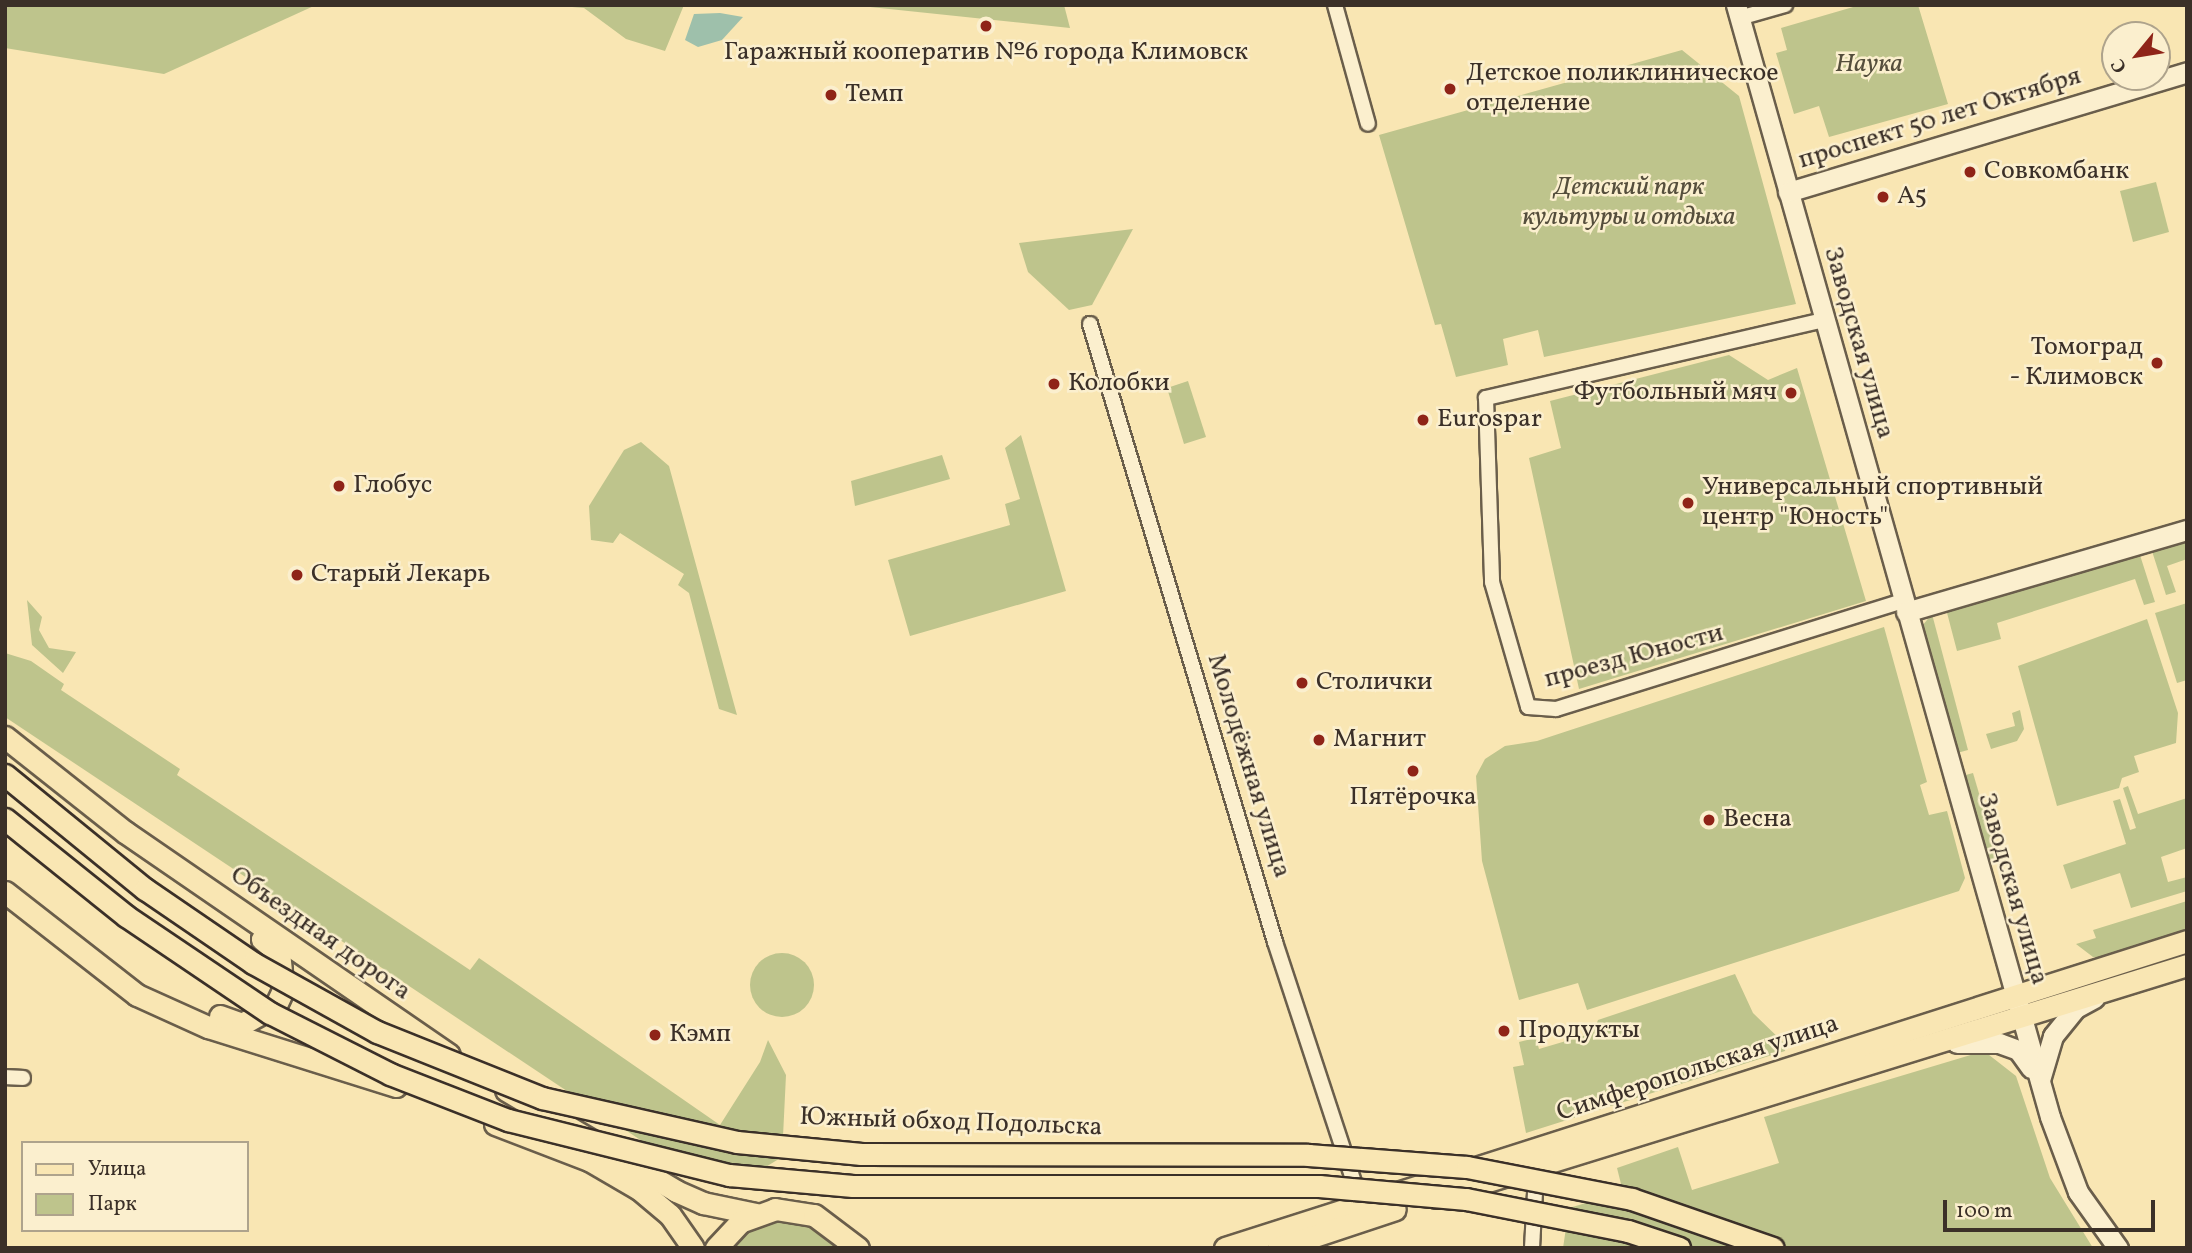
<!DOCTYPE html>
<meta charset="utf-8">
<style>
body{margin:0}
#map{position:relative;width:2192px;height:1253px;overflow:hidden;background:#f9e6b3;font-family:Vollkorn,serif}
div>[style]{position:absolute}
[style*='--x']{left:calc(var(--x)*1px);top:calc(var(--y)*1px);width:calc(var(--w)*1px);rotate:calc(var(--a)*1deg)}
.green>*{inset:0;background:#bec48c}
.round{border-radius:50%}
.water>*{inset:0;background:#9ec0ab}
.roads{filter:drop-shadow(2px 0 #6a5e4b) drop-shadow(-2px 0 #6a5e4b) drop-shadow(0 2px #6a5e4b) drop-shadow(0 -2px #6a5e4b)}
.street>*{height:14px;margin:-7px;padding:0 7px;transform-origin:7px;border-radius:7px;background:#fbefce}
.secondary>*{height:19px;margin:-9.5px;padding:0 9.5px;transform-origin:9.5px;border-radius:9.5px;background:#fbefce}
.primary>*{height:21px;margin:-10.5px;padding:0 10.5px;transform-origin:10.5px;border-radius:10.5px;background:#f9e6b3}
.bridges{filter:drop-shadow(2px 0 #3b3028) drop-shadow(-2px 0 #3b3028) drop-shadow(0 2px #3b3028) drop-shadow(0 -2px #3b3028)}
.primary-bridge>*{height:21px;margin:-10.5px;padding:0 10.5px;transform-origin:10.5px;border-radius:10.5px;background:#f9e6b3}
.dots>*{width:19px;height:19px;translate:-50% -50%;box-sizing:border-box;border:4px solid #fbefce;border-radius:50%}
span{translate:-50% -50%;white-space:nowrap;text-align:center;line-height:1.15;-webkit-text-stroke:5px #fbefce;paint-order:stroke}
.poi-label{font-size:26px;color:#3b3028}
.left{translate:0 -50%;text-align:left}
.right{translate:-100% -50%;text-align:right}
.park-label{font-size:26px;color:#554e3c;font-style:italic}
.street-label{font-size:26px;color:#3b3028}
.frame{position:absolute;inset:0;border:7px solid #3b3028;pointer-events:none}
.legend{position:absolute;left:21px;top:1141px;width:228px;height:91px;box-sizing:border-box;background:#fbefce;border:2px solid #aea38c;margin:0;padding:9px 12px;list-style:none;font-size:21px;color:#3b3028}
.legend li{display:flex;align-items:center;gap:14px;height:35px}
.legend b{width:35px;border:2px solid #aea38c}
.north{position:absolute;left:2101px;top:21px;width:70px;height:70px;box-sizing:border-box;background:#fbefce;border:2px solid #aea38c;border-radius:50%;rotate:240deg;font-size:19px;font-weight:700;line-height:28px;text-align:center;color:#3b3028}
.north::after{content:'';display:block;margin:auto;width:24px;height:32px;background:#8f2418;clip-path:polygon(50% 0,100% 100%,50% 72%,0 100%)}
.scale{position:absolute;left:1943px;top:1200px;width:212px;height:32px;box-sizing:border-box;border:4px solid #3b3028;border-top:0;padding-left:9px;font-size:21px;line-height:24px;white-space:nowrap;color:#3b3028;-webkit-text-stroke:5px #fbefce;paint-order:stroke}
</style>
<div id="map">
<div class="green">
<div style="clip-path:polygon(5px 5px,316px 5px,164px 74px,5px 48px)"></div>
<div style="clip-path:polygon(548px 5px,684px 5px,665px 51px,626px 39px,584px 8px)"></div>
<div style="clip-path:polygon(851px 5px,1064px 5px,1070px 28px)"></div>
<div style="clip-path:polygon(1860px 5px,1918px 5px,1948px 104px,1829px 137px,1819px 106px,1794px 114px,1776px 53px,1787px 50px,1781px 28px)"></div>
<div style="clip-path:polygon(1682px 50px,1739px 96px,1796px 304px,1544px 357px,1538px 330px,1503px 339px,1508px 365px,1456px 377px,1441px 324px,1435px 325px,1379px 135px)"></div>
<div style="clip-path:polygon(2156px 182px,2169px 232px,2133px 242px,2120px 191px)"></div>
<div style="clip-path:polygon(1133px 229px,1092px 305px,1069px 310px,1028px 272px,1019px 243px)"></div>
<div style="clip-path:polygon(1729px 355px,1768px 380px,1797px 368px,1866px 601px,1579px 689px,1529px 458px,1561px 448px,1550px 401px)"></div>
<div style="clip-path:polygon(1188px 381px,1206px 437px,1184px 444px,1167px 388px)"></div>
<div style="clip-path:polygon(1021px 435px,1066px 591px,910px 636px,888px 560px,1010px 525px,1005px 504px,1020px 499px,1005px 448px)"></div>
<div style="clip-path:polygon(641px 442px,669px 466px,737px 715px,719px 709px,689px 593px,678px 585px,684px 574px,620px 533px,613px 543px,591px 540px,589px 506px,624px 450px)"></div>
<div style="clip-path:polygon(942px 455px,950px 479px,855px 506px,851px 481px)"></div>
<div style="clip-path:polygon(2187px 538px,2187px 559px,2167px 566px,2176px 592px,2166px 595px,2151px 548px)"></div>
<div style="clip-path:polygon(2139px 552px,2155px 602px,2144px 605px,2135px 579px,1997px 623px,2001px 639px,1957px 651px,1946px 609px)"></div>
<div style="clip-path:polygon(27px 600px,42px 617px,39px 630px,49px 648px,76px 652px,63px 673px,32px 645px)"></div>
<div style="clip-path:polygon(2187px 603px,2187px 680px,2177px 683px,2155px 613px)"></div>
<div style="clip-path:polygon(1932px 614px,1968px 750px,1957px 753px,1922px 626px)"></div>
<div style="clip-path:polygon(2147px 619px,2178px 713px,2176px 743px,2134px 756px,2139px 772px,2122px 778px,2119px 788px,2057px 806px,2018px 666px)"></div>
<div style="clip-path:polygon(1884px 627px,1927px 782px,1920px 785px,1929px 815px,1947px 811px,1965px 878px,1959px 891px,1587px 1010px,1578px 983px,1519px 1000px,1482px 861px,1476px 776px,1485px 759px,1505px 746px,1537px 741px)"></div>
<div style="clip-path:polygon(5px 653px,31px 661px,64px 684px,61px 690px,180px 769px,177px 775px,470px 970px,479px 958px,720px 1125px,760px 1062px,768px 1040px,786px 1075px,782px 1157px,738px 1184px,699px 1179px,5px 717px)"></div>
<div style="clip-path:polygon(2020px 710px,2024px 729px,2017px 741px,1991px 749px,1986px 734px,2015px 726px,2012px 713px)"></div>
<div style="clip-path:polygon(1973px 773px,1998px 858px,1986px 861px,1962px 776px)"></div>
<div style="clip-path:polygon(2128px 786px,2138px 814px,2187px 798px,2187px 848px,2161px 857px,2168px 882px,2187px 877px,2187px 891px,2131px 908px,2120px 873px,2071px 889px,2063px 865px,2126px 844px,2113px 801px,2120px 799px,2130px 830px,2136px 828px,2123px 788px)"></div>
<div style="clip-path:polygon(2187px 901px,2187px 931px,2105px 957px,2093px 957px,2076px 944px,2096px 938px,2093px 930px)"></div>
<div class="round" style="left:750px;top:953px;width:64px;height:64px"></div>
<div style="clip-path:polygon(1735px 974px,1753px 1013px,1786px 1045px,1785px 1051px,1526px 1133px,1513px 1067px,1524px 1065px,1519px 1042px,1536px 1038px,1539px 1049px,1593px 1033px,1598px 1020px)"></div>
<div style="clip-path:polygon(1984px 1051px,2016px 1076px,2050px 1178px,2093px 1248px,1563px 1248px,1569px 1208px,1623px 1192px,1617px 1168px,1678px 1147px,1692px 1190px,1779px 1163px,1764px 1117px)"></div>
<div style="clip-path:polygon(775px 1219px,814px 1226px,839px 1248px,728px 1248px,745px 1231px)"></div>
</div>
<div class="water">
<div style="clip-path:polygon(720px 13px,743px 17px,722px 40px,698px 47px,685px 40px,694px 14px)"></div>
</div>
<div class="roads">
<div class="street">
<div style="--x:1335;--y:5;--w:123;--a:74.5"></div>
<div style="--x:1739;--y:18;--w:48;--a:-15.8"></div>
<div style="--x:1824;--y:320;--w:347;--a:167"></div>
<div style="--x:1486;--y:398;--w:184;--a:88.1"></div>
<div style="--x:1492;--y:582;--w:130;--a:73.9"></div>
<div style="--x:1528;--y:707;--w:28;--a:4"></div>
<div style="--x:1556;--y:709;--w:363;--a:-17.3"></div>
<div style="--x:1090;--y:324;--w:645;--a:73.33"></div>
<div style="--x:1275;--y:942;--w:265;--a:71.8"></div>
<div style="--x:5;--y:1077;--w:18;--a:3"></div>
<div style="--x:1532;--y:1248;--w:75;--a:-86.9"></div>
</div>
<div class="secondary">
<div style="--x:1736;--y:5;--w:1155;--a:74.23"></div>
<div style="--x:2050;--y:1117;--w:80;--a:69.5"></div>
<div style="--x:2078;--y:1192;--w:69;--a:54.5"></div>
<div style="--x:1788;--y:192;--w:417;--a:-16.7"></div>
<div style="--x:1906;--y:612;--w:293;--a:-16.3"></div>
<div style="--x:1957;--y:1043;--w:42;--a:0"></div>
<div style="--x:1999;--y:1043;--w:20;--a:20"></div>
<div style="--x:2018;--y:1050;--w:22;--a:54"></div>
<div style="--x:2040;--y:1080;--w:46;--a:-73.5"></div>
<div style="--x:2053;--y:1036;--w:36;--a:-51"></div>
<div style="--x:2076;--y:1008;--w:21;--a:-29"></div>
</div>
<div class="primary">
<div style="--x:5;--y:737;--w:153;--a:38.4"></div>
<div style="--x:125;--y:832;--w:393;--a:34.5"></div>
<div style="--x:5;--y:892;--w:167;--a:38"></div>
<div style="--x:137;--y:995;--w:78;--a:24.3"></div>
<div style="--x:208;--y:1027;--w:197;--a:17.4"></div>
<div style="--x:220;--y:1016;--w:23;--a:20"></div>
<div style="--x:242;--y:1024;--w:39;--a:-29"></div>
<div style="--x:276;--y:1005;--w:17;--a:-65"></div>
<div style="--x:283;--y:990;--w:37;--a:-96"></div>
<div style="--x:279;--y:953;--w:22;--a:-141"></div>
<div style="--x:506;--y:1090;--w:198;--a:30.7"></div>
<div style="--x:676;--y:1191;--w:30;--a:24"></div>
<div style="--x:703;--y:1203;--w:54;--a:11.7"></div>
<div style="--x:495;--y:1124;--w:101;--a:21"></div>
<div style="--x:589;--y:1160;--w:58;--a:30.1"></div>
<div style="--x:639;--y:1189;--w:40;--a:40"></div>
<div style="--x:670;--y:1215;--w:40;--a:55.1"></div>
<div style="--x:1436;--y:1197;--w:786;--a:-17.17"></div>
<div style="--x:716;--y:1248;--w:35;--a:-47"></div>
<div style="--x:740;--y:1222;--w:37;--a:-20"></div>
<div style="--x:775;--y:1209;--w:39;--a:9"></div>
<div style="--x:814;--y:1215;--w:55;--a:36.9"></div>
<div style="--x:1225;--y:1248;--w:1010;--a:-17.7"></div>
<div style="--x:1278;--y:1248;--w:123;--a:-18.4"></div>
</div>
</div>
<div class="bridges">
<div class="primary-bridge">
<div style="--x:5;--y:775;--w:181;--a:39.2"></div>
<div style="--x:145;--y:889;--w:131;--a:34.4"></div>
<div style="--x:253;--y:963;--w:142;--a:29.1"></div>
<div style="--x:377;--y:1032;--w:178;--a:21.8"></div>
<div style="--x:542;--y:1098;--w:200;--a:12.7"></div>
<div style="--x:737;--y:1142;--w:125;--a:5.5"></div>
<div style="--x:861;--y:1154;--w:447;--a:0.1"></div>
<div style="--x:1308;--y:1155;--w:159;--a:4.3"></div>
<div style="--x:1467;--y:1167;--w:168;--a:11"></div>
<div style="--x:1632;--y:1199;--w:149;--a:19.2"></div>
<div style="--x:5;--y:819;--w:155;--a:38.7"></div>
<div style="--x:126;--y:916;--w:174;--a:34"></div>
<div style="--x:270;--y:1013;--w:135;--a:26.9"></div>
<div style="--x:390;--y:1074;--w:127;--a:21.3"></div>
<div style="--x:508;--y:1120;--w:228;--a:14"></div>
<div style="--x:729;--y:1175;--w:124;--a:5.1"></div>
<div style="--x:853;--y:1186;--w:466;--a:0"></div>
<div style="--x:1319;--y:1186;--w:148;--a:5.1"></div>
<div style="--x:1466;--y:1199;--w:165;--a:11.2"></div>
<div style="--x:1628;--y:1231;--w:54;--a:18.4"></div>
</div>
</div>
<div class="dots">
<div style="left:986px;top:26px;background:#8f2418"></div>
<div style="left:1450px;top:89px;background:#8f2418"></div>
<div style="left:831px;top:95px;background:#8f2418"></div>
<div style="left:1970px;top:172px;background:#8f2418"></div>
<div style="left:1883px;top:197px;background:#8f2418"></div>
<div style="left:2157px;top:363px;background:#8f2418"></div>
<div style="left:1054px;top:384px;background:#8f2418"></div>
<div style="left:1791px;top:393px;background:#8f2418"></div>
<div style="left:1423px;top:420px;background:#8f2418"></div>
<div style="left:339px;top:486px;background:#8f2418"></div>
<div style="left:1688px;top:503px;background:#8f2418"></div>
<div style="left:297px;top:575px;background:#8f2418"></div>
<div style="left:1302px;top:683px;background:#8f2418"></div>
<div style="left:1319px;top:740px;background:#8f2418"></div>
<div style="left:1413px;top:771px;background:#8f2418"></div>
<div style="left:1709px;top:820px;background:#8f2418"></div>
<div style="left:1504px;top:1031px;background:#8f2418"></div>
<div style="left:655px;top:1035px;background:#8f2418"></div>
</div>
<div class="poi-label">
<span style="left:986px;top:53px">Гаражный кооператив №6 города Климовск</span>
<span class="left" style="left:1466px;top:89px">Детское поликлиническое<br>отделение</span>
<span class="left" style="left:845px;top:95px">Темп</span>
<span class="left" style="left:1984px;top:172px">Совкомбанк</span>
<span class="left" style="left:1897px;top:197px">А5</span>
<span class="right" style="left:2143px;top:363px">Томоград<br>- Климовск</span>
<span class="left" style="left:1068px;top:384px">Колобки</span>
<span class="right" style="left:1777px;top:393px">Футбольный мяч</span>
<span class="left" style="left:1437px;top:420px">Eurospar</span>
<span class="left" style="left:353px;top:486px">Глобус</span>
<span class="left" style="left:1702px;top:503px">Универсальный спортивный<br>центр "Юность"</span>
<span class="left" style="left:311px;top:575px">Старый Лекарь</span>
<span class="left" style="left:1316px;top:683px">Столички</span>
<span class="left" style="left:1333px;top:740px">Магнит</span>
<span style="left:1413px;top:798px">Пятёрочка</span>
<span class="left" style="left:1723px;top:820px">Весна</span>
<span class="left" style="left:1518px;top:1031px">Продукты</span>
<span class="left" style="left:669px;top:1035px">Кэмп</span>
</div>
<div class="park-label">
<span style="left:1869px;top:65px">Наука</span>
<span style="left:1629px;top:203px">Детский парк<br>культуры и отдыха</span>
</div>
<div class="street-label">
<span style="left:1940px;top:119px;rotate:-17deg">проспект 50 лет Октября</span>
<span style="left:1858px;top:343px;rotate:74deg">Заводская улица</span>
<span style="left:1634px;top:657px;rotate:-15deg">проезд Юности</span>
<span style="left:1248px;top:766px;rotate:73deg">Молодёжная улица</span>
<span style="left:2012px;top:889px;rotate:74deg">Заводская улица</span>
<span style="left:320px;top:934px;rotate:35deg">Объездная дорога</span>
<span style="left:1698px;top:1069px;rotate:-18deg">Симферопольская улица</span>
<span style="left:951px;top:1123px;rotate:2deg">Южный обход Подольска</span>
</div>
<div class="frame"></div>
<ul class="legend">
<li><b style="height:9px;background:#f9e6b3"></b>Улица</li>
<li><b style="height:19px;background:#bec48c"></b>Парк</li>
</ul>
<div class="north">С</div>
<div class="scale">100 m</div>
</div>
